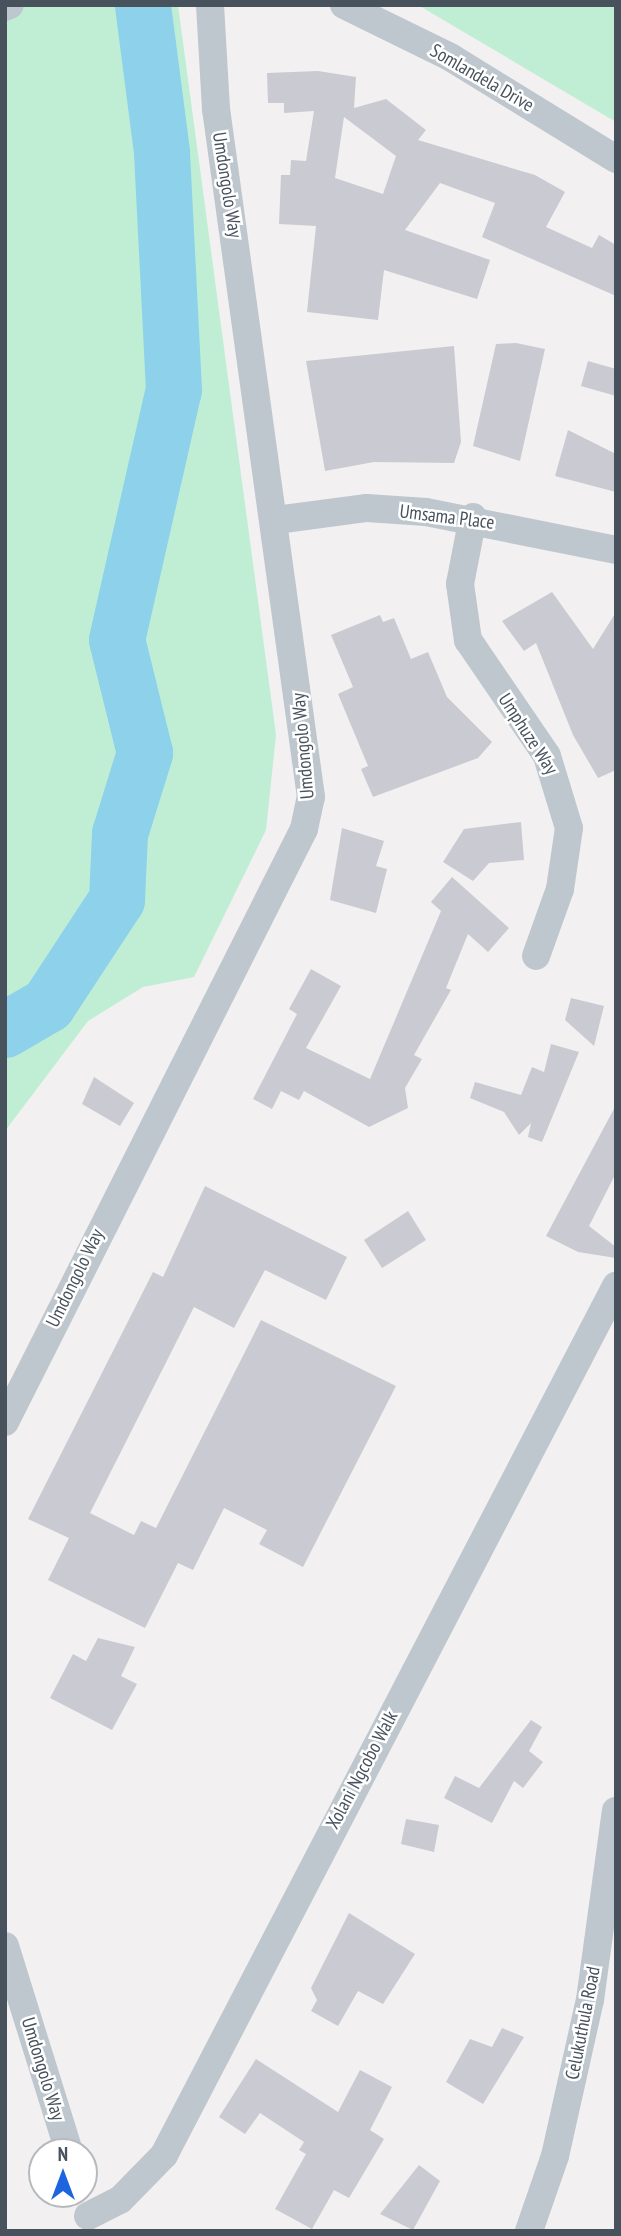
<!DOCTYPE html>
<style>
body{margin:0}
#map{position:relative;width:621px;height:2236px;overflow:hidden;background:#f2f0f0;font-family:"PT Sans Narrow",sans-serif}
div>[style]{position:absolute}
[style*='--x']{left:calc(var(--x)*1px);top:calc(var(--y)*1px);width:calc(var(--w)*1px);rotate:calc(var(--a)*1deg)}
.green>*{inset:0;background:#bfeed5}
.river>*{height:56px;margin:-28px;padding:0 28px;transform-origin:28px;border-radius:28px;background:#8dd1ea}
.building>*{inset:0;background:#cacbd2}
.street>*{height:28px;margin:-14px;padding:0 14px;transform-origin:14px;border-radius:14px;background:#bec6ce}
span{translate:-50% -50%;white-space:nowrap;text-align:center;line-height:1.15;-webkit-text-stroke:5px #fff;paint-order:stroke}
.street-label{font-size:19px;color:#48525d}
.frame{position:absolute;inset:0;border:7px solid #48525d;pointer-events:none}
.north{position:absolute;left:28px;top:2138px;width:70px;height:70px;box-sizing:border-box;background:#fff;border:2px solid #b6babe;border-radius:50%;rotate:0deg;font-size:19px;font-weight:700;line-height:28px;text-align:center;color:#48525d}
.north::after{content:'';display:block;margin:auto;width:24px;height:32px;background:#1d65df;clip-path:polygon(50% 0,100% 100%,50% 72%,0 100%)}
</style>
<div id="map">
<div class="green">
<div style="clip-path:polygon(5px 5px,178px 5px,276px 735px,266px 830px,194px 977px,143px 987px,88px 1021px,5px 1131px)"></div>
<div style="clip-path:polygon(418px 5px,616px 5px,616px 122px)"></div>
</div>
<div class="river">
<div style="--x:5;--y:1030;--w:50;--a:-30.2"></div>
<div style="--x:48;--y:1005;--w:126;--a:-56.7"></div>
<div style="--x:117;--y:900;--w:66;--a:-87.4"></div>
<div style="--x:120;--y:834;--w:85;--a:-72.8"></div>
<div style="--x:145;--y:753;--w:116;--a:-103.9"></div>
<div style="--x:117;--y:640;--w:256;--a:-77.2"></div>
<div style="--x:174;--y:390;--w:238;--a:-92.9"></div>
<div style="--x:162;--y:152;--w:148;--a:-97.4"></div>
</div>
<div class="building">
<div style="clip-path:polygon(evenodd,318px 71px,356px 77px,354px 108px,386px 99px,426px 130px,418px 140px,535px 175px,565px 192px,546px 227px,592px 248px,599px 235px,616px 245px,616px 296px,482px 237px,495px 203px,440px 183px,405px 230px,490px 260px,477px 299px,384px 270px,378px 320px,307px 312px,316px 226px,279px 224px,281px 175px,290px 175px,291px 160px,306px 161px,314px 111px,284px 113px,284px 103px,268px 103px,267px 73px,318px 71px,344px 117px,396px 156px,383px 194px,335px 178px,344px 117px)"></div>
<div style="clip-path:polygon(516px 343px,545px 349px,520px 461px,473px 446px,496px 344px)"></div>
<div style="clip-path:polygon(454px 346px,461px 442px,454px 463px,374px 462px,325px 471px,306px 361px)"></div>
<div style="clip-path:polygon(588px 361px,616px 369px,616px 396px,581px 386px)"></div>
<div style="clip-path:polygon(568px 430px,616px 454px,616px 492px,555px 476px)"></div>
<div style="clip-path:polygon(552px 592px,593px 649px,616px 612px,616px 770px,598px 778px,573px 735px,536px 643px,524px 651px,502px 621px)"></div>
<div style="clip-path:polygon(380px 615px,383px 622px,394px 618px,411px 659px,428px 652px,447px 697px,492px 742px,478px 758px,373px 797px,361px 769px,368px 766px,338px 694px,353px 687px,331px 635px)"></div>
<div style="clip-path:polygon(521px 822px,524px 860px,489px 863px,473px 881px,443px 862px,464px 829px)"></div>
<div style="clip-path:polygon(342px 828px,384px 841px,376px 866px,387px 869px,376px 913px,330px 900px)"></div>
<div style="clip-path:polygon(452px 877px,509px 928px,488px 952px,468px 934px,446px 988px,451px 990px,414px 1055px,422px 1059px,405px 1088px,408px 1108px,369px 1127px,304px 1091px,299px 1100px,281px 1091px,272px 1109px,253px 1099px,297px 1014px,289px 1009px,311px 969px,341px 986px,306px 1048px,370px 1079px,441px 911px,431px 902px)"></div>
<div style="clip-path:polygon(571px 998px,604px 1006px,594px 1046px,565px 1020px)"></div>
<div style="clip-path:polygon(551px 1044px,579px 1052px,542px 1142px,528px 1137px,531px 1123px,519px 1135px,504px 1112px,470px 1098px,475px 1082px,521px 1095px,532px 1067px,544px 1072px)"></div>
<div style="clip-path:polygon(94px 1077px,134px 1103px,120px 1126px,82px 1104px)"></div>
<div style="clip-path:polygon(616px 1105px,616px 1173px,589px 1226px,616px 1247px,616px 1258px,578px 1252px,546px 1236px)"></div>
<div style="clip-path:polygon(205px 1186px,347px 1257px,326px 1300px,265px 1270px,234px 1328px,194px 1307px,90px 1513px,134px 1535px,141px 1521px,156px 1528px,261px 1320px,396px 1386px,303px 1567px,259px 1544px,267px 1530px,224px 1508px,193px 1570px,178px 1563px,145px 1628px,48px 1580px,69px 1538px,28px 1519px,153px 1272px,163px 1277px)"></div>
<div style="clip-path:polygon(408px 1211px,426px 1240px,382px 1268px,364px 1240px)"></div>
<div style="clip-path:polygon(98px 1638px,135px 1647px,121px 1676px,137px 1684px,112px 1730px,50px 1698px,73px 1654px,86px 1661px)"></div>
<div style="clip-path:polygon(531px 1720px,542px 1727px,529px 1751px,543px 1762px,523px 1788px,514px 1781px,492px 1823px,444px 1798px,455px 1776px,479px 1788px)"></div>
<div style="clip-path:polygon(406px 1819px,439px 1825px,434px 1852px,401px 1844px)"></div>
<div style="clip-path:polygon(349px 1913px,415px 1954px,383px 2004px,358px 1991px,338px 2026px,311px 2011px,317px 2000px,311px 1988px)"></div>
<div style="clip-path:polygon(502px 2028px,524px 2037px,483px 2104px,446px 2082px,470px 2039px,492px 2047px)"></div>
<div style="clip-path:polygon(256px 2059px,338px 2112px,360px 2070px,392px 2087px,370px 2130px,384px 2139px,349px 2198px,334px 2190px,312px 2229px,275px 2209px,306px 2154px,299px 2150px,304px 2142px,260px 2113px,245px 2134px,219px 2117px)"></div>
<div style="clip-path:polygon(419px 2165px,440px 2181px,413px 2230px,380px 2214px)"></div>
</div>
<div class="street">
<div style="--x:344;--y:5;--w:118;--a:26.1"></div>
<div style="--x:450;--y:57;--w:195;--a:31.6"></div>
<div style="--x:5;--y:7;--w:5;--a:-22"></div>
<div style="--x:473;--y:517;--w:68;--a:101"></div>
<div style="--x:460;--y:584;--w:57;--a:81.9"></div>
<div style="--x:468;--y:640;--w:140;--a:55.7"></div>
<div style="--x:547;--y:756;--w:75;--a:73"></div>
<div style="--x:569;--y:828;--w:62;--a:98.4"></div>
<div style="--x:560;--y:889;--w:71;--a:109.7"></div>
<div style="--x:276;--y:520;--w:92;--a:-7.5"></div>
<div style="--x:367;--y:508;--w:59;--a:3.9"></div>
<div style="--x:426;--y:512;--w:194;--a:11.3"></div>
<div style="--x:5;--y:1422;--w:664;--a:-63.24"></div>
<div style="--x:304;--y:829;--w:33;--a:-78"></div>
<div style="--x:311;--y:797;--w:695;--a:-97.86"></div>
<div style="--x:216;--y:109;--w:104;--a:-93.3"></div>
<div style="--x:5;--y:1946;--w:216;--a:72.7"></div>
<div style="--x:88;--y:2216;--w:36;--a:-27"></div>
<div style="--x:120;--y:2200;--w:63;--a:-45.6"></div>
<div style="--x:164;--y:2155;--w:980;--a:-62.52"></div>
<div style="--x:529;--y:2231;--w:79;--a:-70.9"></div>
<div style="--x:555;--y:2156;--w:160;--a:-77.4"></div>
<div style="--x:590;--y:2000;--w:191;--a:-82.2"></div>
</div>
<div class="street-label">
<span style="left:482px;top:78px;rotate:30deg">Somlandela Drive</span>
<span style="left:227px;top:185px;rotate:81deg">Umdongolo Way</span>
<span style="left:447px;top:517px;rotate:7deg">Umsama Place</span>
<span style="left:528px;top:734px;rotate:57deg">Umphuze Way</span>
<span style="left:303px;top:746px;rotate:-95deg">Umdongolo Way</span>
<span style="left:75px;top:1278px;rotate:-64deg">Umdongolo Way</span>
<span style="left:362px;top:1770px;rotate:-62deg">Xolani Ngcobo Walk</span>
<span style="left:583px;top:2023px;rotate:-79deg">Celukuthula Road</span>
<span style="left:43px;top:2069px;rotate:73deg">Umdongolo Way</span>
</div>
<div class="frame"></div>
<div class="north">N</div>
</div>
